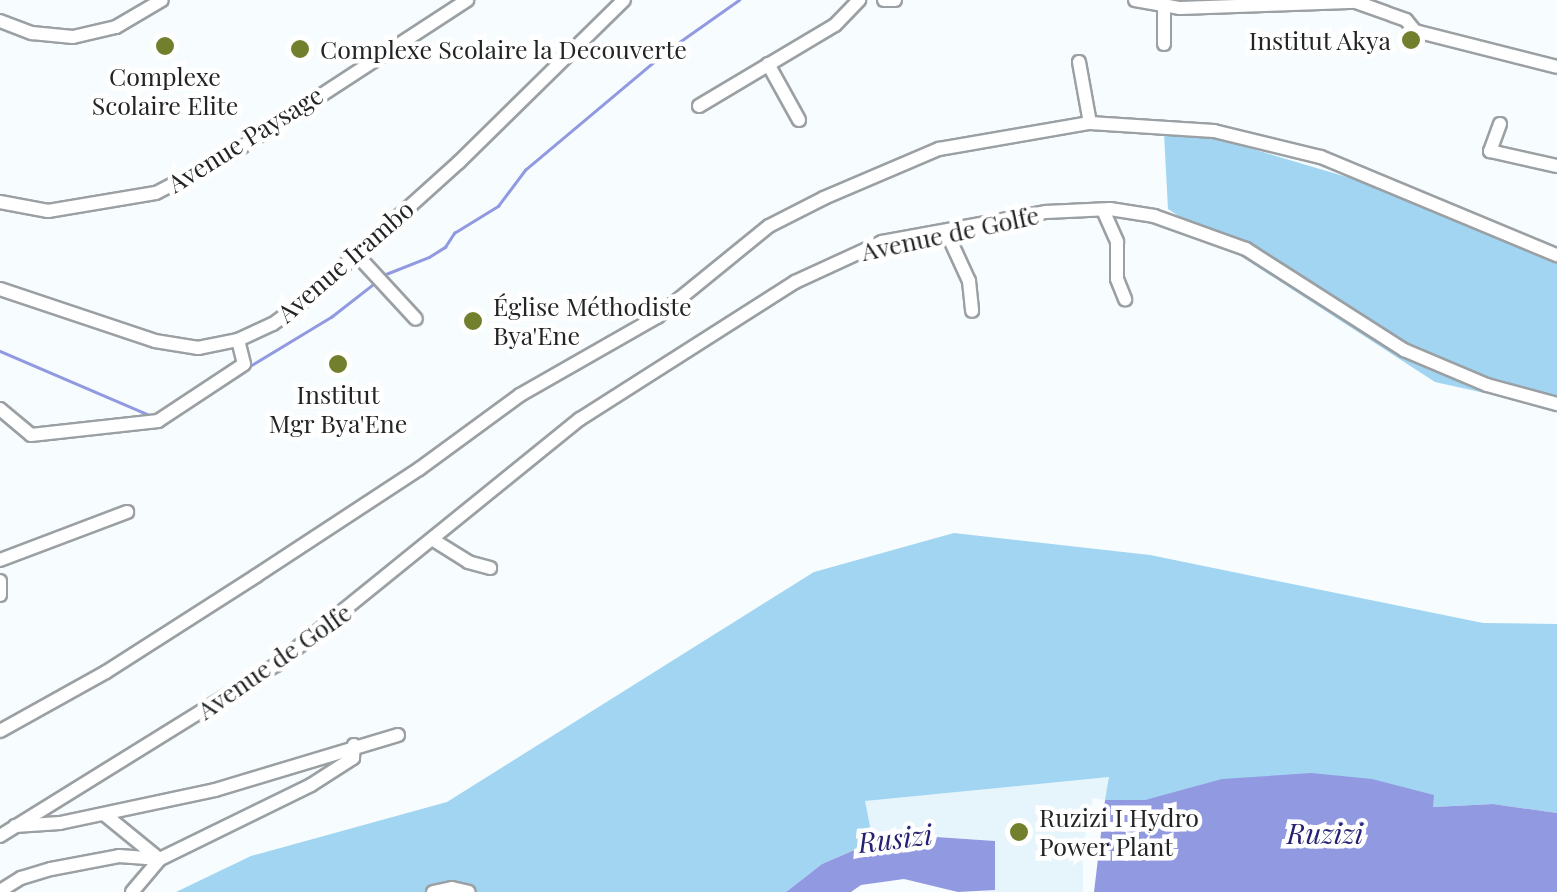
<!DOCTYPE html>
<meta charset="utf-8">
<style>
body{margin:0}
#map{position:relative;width:1557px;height:892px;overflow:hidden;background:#f7fcff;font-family:"Playfair Display",serif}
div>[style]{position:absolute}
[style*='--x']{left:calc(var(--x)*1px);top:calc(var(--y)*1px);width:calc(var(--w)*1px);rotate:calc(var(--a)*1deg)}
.built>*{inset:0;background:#e6f4fc}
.green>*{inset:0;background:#a1d5f2}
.water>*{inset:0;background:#919ae1}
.stream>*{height:2.5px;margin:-1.25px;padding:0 1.25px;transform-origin:1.25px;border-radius:1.25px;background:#919ae1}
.roads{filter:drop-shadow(2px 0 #9aa0a3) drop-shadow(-2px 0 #9aa0a3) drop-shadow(0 2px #9aa0a3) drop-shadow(0 -2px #9aa0a3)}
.minor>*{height:12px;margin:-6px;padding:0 6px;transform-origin:6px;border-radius:6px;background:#fff}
.dots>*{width:28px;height:28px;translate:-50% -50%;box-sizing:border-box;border:5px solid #fff;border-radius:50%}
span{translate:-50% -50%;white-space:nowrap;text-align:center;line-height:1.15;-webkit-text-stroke:9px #fff;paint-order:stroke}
.poi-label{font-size:25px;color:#222425}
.right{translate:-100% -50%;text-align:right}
.left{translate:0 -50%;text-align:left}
.street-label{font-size:25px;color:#222425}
.water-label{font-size:28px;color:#262172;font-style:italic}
</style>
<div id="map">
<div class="built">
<div style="clip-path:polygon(1110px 777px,1105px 800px,1093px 798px,1083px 846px,1083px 892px,981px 892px,995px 890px,995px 841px,936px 837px,873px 842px,864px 801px)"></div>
</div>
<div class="green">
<div style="clip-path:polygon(1164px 133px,1209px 136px,1357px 180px,1557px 259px,1557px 409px,1435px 382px,1168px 209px)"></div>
<div style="clip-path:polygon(954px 533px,1150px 555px,1483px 623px,1557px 624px,1557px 813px,1493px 804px,1432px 807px,1433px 795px,1403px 789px,1180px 792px,1145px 800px,1105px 800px,1109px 777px,865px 801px,873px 842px,822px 864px,786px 892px,176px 892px,251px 856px,447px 802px,814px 572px)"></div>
</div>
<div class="water">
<div style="clip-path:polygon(1311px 773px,1372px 779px,1434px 795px,1433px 807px,1493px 804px,1557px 813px,1557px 892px,1094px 892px,1105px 800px,1145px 800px,1222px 779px)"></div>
<div style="clip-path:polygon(936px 837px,995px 841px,995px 890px,958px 892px,904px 879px,861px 885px,851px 892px,786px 892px,822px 864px,873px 842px)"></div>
</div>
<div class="stream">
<div style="--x:386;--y:274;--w:46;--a:-21.6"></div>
<div style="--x:429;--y:257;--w:19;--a:-32"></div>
<div style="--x:445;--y:247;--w:17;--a:-57"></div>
<div style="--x:454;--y:233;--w:52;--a:-31.5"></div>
<div style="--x:498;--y:206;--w:45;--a:-53.1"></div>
<div style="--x:525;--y:170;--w:187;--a:-40"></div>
<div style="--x:668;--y:50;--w:87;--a:-35.2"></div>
<div style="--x:0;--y:351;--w:165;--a:23.2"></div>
<div style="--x:250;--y:366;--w:95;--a:-31.2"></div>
<div style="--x:331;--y:317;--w:57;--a:-37.9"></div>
<div style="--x:196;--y:403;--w:57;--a:-32.9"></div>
</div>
<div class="roads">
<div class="minor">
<div style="--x:884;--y:0;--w:11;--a:0"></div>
<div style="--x:1135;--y:0;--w:46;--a:10.1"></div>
<div style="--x:1180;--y:8;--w:176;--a:-2"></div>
<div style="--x:1356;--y:2;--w:53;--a:19.8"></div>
<div style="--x:1406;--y:20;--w:14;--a:51"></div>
<div style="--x:1415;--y:31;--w:146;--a:14.2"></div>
<div style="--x:0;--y:21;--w:34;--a:21"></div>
<div style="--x:32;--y:33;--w:41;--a:5.6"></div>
<div style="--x:73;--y:37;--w:44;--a:-13.1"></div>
<div style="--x:116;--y:27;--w:53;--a:-30.4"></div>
<div style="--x:1164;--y:44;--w:38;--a:-90"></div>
<div style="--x:1079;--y:62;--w:62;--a:79.8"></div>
<div style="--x:768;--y:64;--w:64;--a:61"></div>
<div style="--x:699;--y:106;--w:158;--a:-30.8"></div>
<div style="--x:835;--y:25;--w:35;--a:-46"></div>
<div style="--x:1500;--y:124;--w:29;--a:110"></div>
<div style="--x:1490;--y:151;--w:69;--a:12.6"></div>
<div style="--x:0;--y:202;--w:49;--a:10.6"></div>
<div style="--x:48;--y:211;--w:109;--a:-9.5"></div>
<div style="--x:156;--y:193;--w:85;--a:-27.5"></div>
<div style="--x:231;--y:154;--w:282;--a:-33.1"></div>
<div style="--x:1103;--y:210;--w:35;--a:66"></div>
<div style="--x:1117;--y:242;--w:37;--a:90"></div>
<div style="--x:1117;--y:279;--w:22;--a:68"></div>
<div style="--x:946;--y:231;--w:55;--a:65.3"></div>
<div style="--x:969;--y:281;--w:30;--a:84"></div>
<div style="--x:356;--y:254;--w:88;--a:47.3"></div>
<div style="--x:0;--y:289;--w:163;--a:18.5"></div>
<div style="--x:155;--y:341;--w:44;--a:9.2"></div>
<div style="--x:198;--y:348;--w:41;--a:-11.3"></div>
<div style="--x:238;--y:340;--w:38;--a:-25"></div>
<div style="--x:273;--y:324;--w:44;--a:-36.6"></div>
<div style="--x:308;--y:298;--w:203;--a:-42"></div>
<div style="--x:459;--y:162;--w:231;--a:-44.5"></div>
<div style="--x:0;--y:409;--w:40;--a:40"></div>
<div style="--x:31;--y:435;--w:128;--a:-6.3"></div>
<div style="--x:158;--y:421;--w:103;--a:-33.5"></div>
<div style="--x:244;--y:364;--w:25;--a:-104"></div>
<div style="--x:435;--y:541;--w:39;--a:32"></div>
<div style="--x:468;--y:562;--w:23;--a:15"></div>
<div style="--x:0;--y:560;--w:136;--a:-20.7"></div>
<div style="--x:0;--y:581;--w:14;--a:90"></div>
<div style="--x:0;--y:731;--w:121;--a:-29.1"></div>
<div style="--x:106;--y:672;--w:178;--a:-32.6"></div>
<div style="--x:256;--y:576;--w:195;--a:-33.3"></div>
<div style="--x:419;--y:469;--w:125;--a:-36.2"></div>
<div style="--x:520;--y:395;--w:158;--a:-29.7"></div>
<div style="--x:657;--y:317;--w:144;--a:-39.1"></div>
<div style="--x:769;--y:226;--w:62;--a:-27"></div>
<div style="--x:824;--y:198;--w:125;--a:-23.1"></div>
<div style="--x:939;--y:149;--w:153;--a:-9.8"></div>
<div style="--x:1090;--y:123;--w:124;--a:3.7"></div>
<div style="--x:1214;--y:131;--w:110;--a:13.7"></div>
<div style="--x:1321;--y:157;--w:256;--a:22.6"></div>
<div style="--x:104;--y:814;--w:70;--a:39.2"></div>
<div style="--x:15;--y:826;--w:45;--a:-3.8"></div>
<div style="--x:60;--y:823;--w:158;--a:-12"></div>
<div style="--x:215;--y:790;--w:191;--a:-16.7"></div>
<div style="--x:0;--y:836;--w:325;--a:-31.8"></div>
<div style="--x:276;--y:665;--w:391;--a:-39"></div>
<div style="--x:580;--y:419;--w:255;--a:-32.5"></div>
<div style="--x:795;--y:282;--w:96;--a:-24.7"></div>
<div style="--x:882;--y:242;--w:167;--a:-10.4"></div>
<div style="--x:1046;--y:212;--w:64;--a:-2.7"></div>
<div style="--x:1110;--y:209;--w:45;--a:9"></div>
<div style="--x:1154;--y:216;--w:98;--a:19.7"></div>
<div style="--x:1246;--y:249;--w:188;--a:32.6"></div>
<div style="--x:1404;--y:350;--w:90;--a:22.9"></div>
<div style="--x:1487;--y:385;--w:73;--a:15.2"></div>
<div style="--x:0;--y:891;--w:25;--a:-32"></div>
<div style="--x:21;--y:878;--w:31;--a:-17"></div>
<div style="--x:51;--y:869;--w:69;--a:-10.8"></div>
<div style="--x:119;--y:856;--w:41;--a:4.2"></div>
<div style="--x:132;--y:892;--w:43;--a:-49.7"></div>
<div style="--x:160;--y:859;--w:168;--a:-26.1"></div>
<div style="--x:311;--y:785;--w:50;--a:-32.7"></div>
<div style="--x:353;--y:758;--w:13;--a:-86"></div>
<div style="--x:433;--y:892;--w:19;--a:-12"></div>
<div style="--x:452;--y:888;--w:17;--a:13"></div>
</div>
</div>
<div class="dots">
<div style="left:1411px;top:40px;background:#72802d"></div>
<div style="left:165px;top:46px;background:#72802d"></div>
<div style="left:300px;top:49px;background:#72802d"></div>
<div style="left:473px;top:321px;background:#72802d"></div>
<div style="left:338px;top:364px;background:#72802d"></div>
<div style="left:1019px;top:832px;background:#72802d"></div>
</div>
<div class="poi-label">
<span class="right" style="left:1391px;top:40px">Institut Akya</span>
<span class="left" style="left:320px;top:49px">Complexe Scolaire la Decouverte</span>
<span style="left:165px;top:91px">Complexe<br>Scolaire Elite</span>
<span class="left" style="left:493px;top:321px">Église Méthodiste<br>Bya'Ene</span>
<span style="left:338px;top:409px">Institut<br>Mgr Bya'Ene</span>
<span class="left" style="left:1039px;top:832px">Ruzizi I Hydro<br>Power Plant</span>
</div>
<div class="street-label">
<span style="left:245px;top:139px;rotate:-32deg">Avenue Paysage</span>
<span style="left:950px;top:233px;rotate:-12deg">Avenue de Golfe</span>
<span style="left:345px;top:261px;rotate:-41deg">Avenue Irambo</span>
<span style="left:274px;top:661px;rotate:-35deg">Avenue de Golfe</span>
</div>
<div class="water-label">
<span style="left:1325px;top:833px">Ruzizi</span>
<span style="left:895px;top:838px;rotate:-7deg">Rusizi</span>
</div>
</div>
